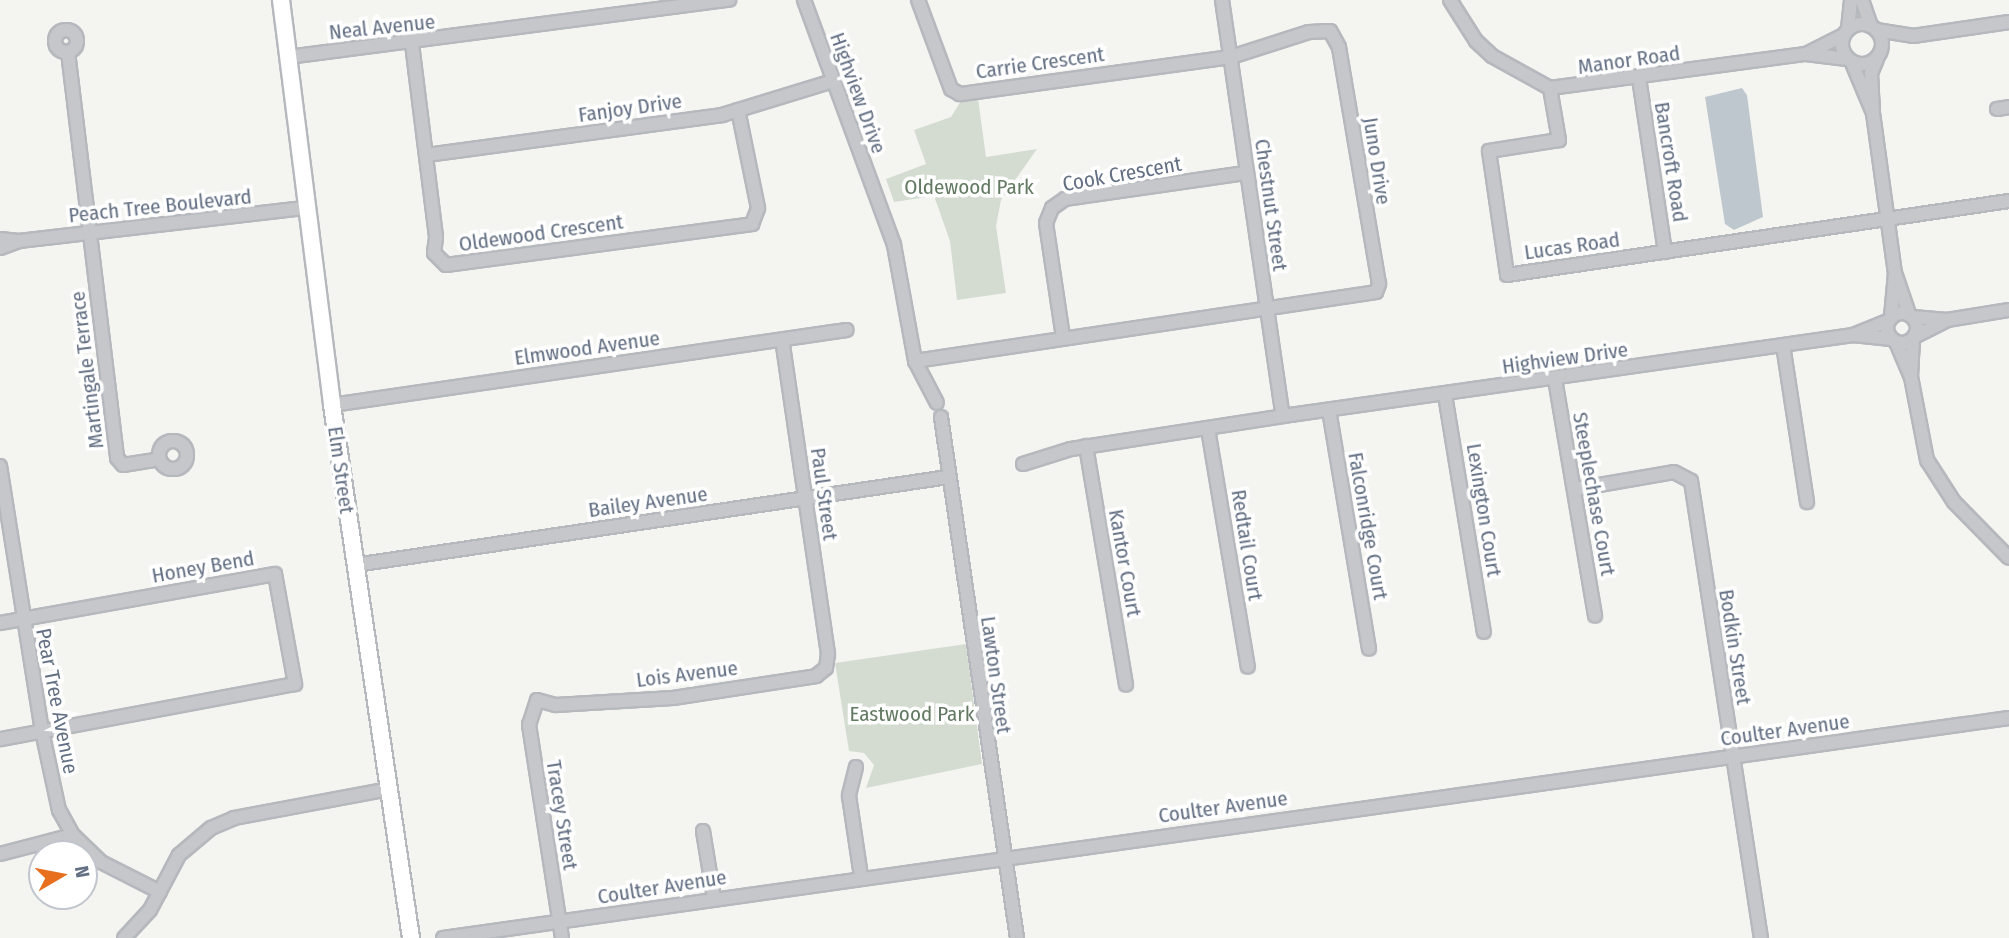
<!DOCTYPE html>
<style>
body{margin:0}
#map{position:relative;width:2009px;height:938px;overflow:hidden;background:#f4f5f1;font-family:"Fira Sans Condensed",sans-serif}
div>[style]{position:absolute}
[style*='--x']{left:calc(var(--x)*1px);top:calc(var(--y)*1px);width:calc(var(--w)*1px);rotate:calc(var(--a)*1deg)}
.green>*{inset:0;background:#d4dcd2}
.water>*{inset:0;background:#bfc7ce}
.roads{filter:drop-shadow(2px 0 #b5b8bd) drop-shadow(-2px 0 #b5b8bd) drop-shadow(0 2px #b5b8bd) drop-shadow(0 -2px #b5b8bd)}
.minor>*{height:12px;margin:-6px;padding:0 6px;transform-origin:6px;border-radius:6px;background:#c5c7cb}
.minor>.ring{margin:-6px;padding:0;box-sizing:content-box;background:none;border:12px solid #c5c7cb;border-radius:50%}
.major>*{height:16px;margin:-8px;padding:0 8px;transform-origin:8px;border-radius:8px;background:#fff}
span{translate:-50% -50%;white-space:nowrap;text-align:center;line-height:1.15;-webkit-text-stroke:7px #fff;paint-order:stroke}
.street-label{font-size:21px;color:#636f83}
.park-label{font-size:21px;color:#637a62}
.north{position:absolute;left:28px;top:840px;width:70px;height:70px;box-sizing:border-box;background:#fff;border:2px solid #c1c5cd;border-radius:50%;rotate:80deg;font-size:19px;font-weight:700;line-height:28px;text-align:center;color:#636f83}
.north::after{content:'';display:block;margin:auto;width:24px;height:32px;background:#e76f1e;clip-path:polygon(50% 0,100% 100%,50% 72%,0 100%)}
</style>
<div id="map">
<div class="green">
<div style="clip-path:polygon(978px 98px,986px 157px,1037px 149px,1001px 200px,996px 226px,1006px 293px,957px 300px,950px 241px,934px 196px,894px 202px,886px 179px,926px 164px,914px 130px,951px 117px,961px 101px)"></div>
<div style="clip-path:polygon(966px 644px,982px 764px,866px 788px,874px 765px,864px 753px,849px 751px,835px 663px)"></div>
</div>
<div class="water">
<div style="clip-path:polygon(1742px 88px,1747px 95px,1763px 217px,1734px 230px,1725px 224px,1705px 97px)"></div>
</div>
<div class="roads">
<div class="minor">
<div style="--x:804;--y:0;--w:261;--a:69.8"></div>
<div style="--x:894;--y:245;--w:118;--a:79.7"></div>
<div style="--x:915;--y:361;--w:466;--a:-8.5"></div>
<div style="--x:1376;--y:292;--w:9;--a:-69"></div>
<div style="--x:1379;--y:284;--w:240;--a:-99.6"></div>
<div style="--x:1339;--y:47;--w:18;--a:-119"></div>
<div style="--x:1330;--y:31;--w:21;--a:177"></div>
<div style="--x:1309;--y:32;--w:82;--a:162.2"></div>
<div style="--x:1231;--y:57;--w:274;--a:172.2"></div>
<div style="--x:960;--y:94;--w:10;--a:-151"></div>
<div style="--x:951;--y:89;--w:95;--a:-110.3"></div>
<div style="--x:1222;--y:0;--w:420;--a:81.7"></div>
<div style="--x:1450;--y:0;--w:49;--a:57.6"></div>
<div style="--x:1476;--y:41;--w:22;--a:43"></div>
<div style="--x:1492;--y:56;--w:66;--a:28.9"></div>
<div style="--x:1550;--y:88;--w:258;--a:-7.6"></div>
<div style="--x:1806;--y:54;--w:41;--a:7"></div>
<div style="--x:1862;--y:0;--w:28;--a:71"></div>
<div class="ring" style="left:1842px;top:24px;width:28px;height:28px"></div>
<div style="--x:1848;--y:29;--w:29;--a:-84"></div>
<div class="ring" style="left:55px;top:30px;width:10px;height:10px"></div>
<div style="--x:1876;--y:30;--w:37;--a:9"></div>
<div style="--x:1913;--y:36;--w:97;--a:-8.3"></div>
<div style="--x:412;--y:44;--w:195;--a:82.9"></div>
<div style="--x:436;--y:238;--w:15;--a:98"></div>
<div style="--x:434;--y:253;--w:17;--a:45"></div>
<div style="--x:446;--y:265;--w:309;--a:-7.6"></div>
<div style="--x:752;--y:224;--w:17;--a:-69"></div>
<div style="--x:758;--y:208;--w:100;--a:-101.5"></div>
<div style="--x:68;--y:52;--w:409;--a:83.1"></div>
<div style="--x:117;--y:458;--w:9;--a:49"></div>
<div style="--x:123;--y:465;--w:36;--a:-9"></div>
<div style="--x:1806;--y:54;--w:42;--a:-26.6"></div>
<div style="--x:288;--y:57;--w:445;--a:-7.4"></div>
<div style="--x:1877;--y:59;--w:15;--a:113"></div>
<div style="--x:1871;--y:73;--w:40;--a:87.1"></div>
<div style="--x:1873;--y:113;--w:162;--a:82.2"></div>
<div style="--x:1895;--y:273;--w:43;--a:71.1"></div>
<div style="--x:1852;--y:63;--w:54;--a:67.2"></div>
<div style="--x:1639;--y:78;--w:176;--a:81.5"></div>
<div style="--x:1550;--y:88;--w:53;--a:80.2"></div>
<div style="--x:1559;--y:140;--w:71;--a:171.1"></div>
<div style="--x:1489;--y:151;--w:125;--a:81.7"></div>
<div style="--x:1507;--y:275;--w:507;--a:-8.39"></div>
<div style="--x:1997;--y:109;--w:12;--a:-9"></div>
<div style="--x:427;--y:155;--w:298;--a:-7.7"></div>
<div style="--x:722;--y:115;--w:116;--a:-17"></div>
<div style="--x:0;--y:239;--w:19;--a:6"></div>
<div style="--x:19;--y:241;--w:289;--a:-6.6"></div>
<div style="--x:0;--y:248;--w:20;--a:-20"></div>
<div class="ring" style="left:1887px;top:313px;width:18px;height:18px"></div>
<div style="--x:1891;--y:317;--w:44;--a:-84.8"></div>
<div style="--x:1913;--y:317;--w:34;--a:5"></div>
<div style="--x:1947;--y:320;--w:63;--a:-9.2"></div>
<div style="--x:1853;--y:335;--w:38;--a:-22"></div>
<div style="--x:1916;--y:336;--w:35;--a:-27"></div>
<div style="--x:1063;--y:337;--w:115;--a:-98.5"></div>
<div style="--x:1046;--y:223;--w:16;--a:-68"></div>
<div style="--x:1052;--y:208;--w:16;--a:-35"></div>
<div style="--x:1065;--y:199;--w:183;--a:-8.2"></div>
<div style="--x:1913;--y:339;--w:38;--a:93"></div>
<div style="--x:1911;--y:377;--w:85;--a:79.1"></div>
<div style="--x:1927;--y:460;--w:50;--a:57.3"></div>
<div style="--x:1954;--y:502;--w:78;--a:45.5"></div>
<div style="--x:1896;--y:342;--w:38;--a:67"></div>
<div style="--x:1783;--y:345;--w:159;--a:81.3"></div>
<div style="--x:915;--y:361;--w:47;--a:62.4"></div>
<div style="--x:1555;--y:379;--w:240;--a:80.4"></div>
<div style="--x:1445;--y:395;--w:240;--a:80.7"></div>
<div style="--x:332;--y:405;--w:520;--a:-8.29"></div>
<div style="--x:1329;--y:410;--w:242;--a:80.5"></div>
<div style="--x:941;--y:417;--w:527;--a:81.7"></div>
<div style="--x:1208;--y:429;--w:241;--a:80.5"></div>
<div class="ring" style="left:159px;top:441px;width:16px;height:16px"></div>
<div style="--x:1086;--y:446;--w:242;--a:80.5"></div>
<div style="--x:1023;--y:464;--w:50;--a:-17.4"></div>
<div style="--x:1071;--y:449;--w:215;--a:-8.8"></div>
<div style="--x:1283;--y:416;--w:576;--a:-8.09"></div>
<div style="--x:1853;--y:335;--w:38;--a:6"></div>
<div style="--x:0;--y:466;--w:268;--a:81"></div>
<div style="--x:42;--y:731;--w:81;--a:77.9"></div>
<div style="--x:59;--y:810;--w:29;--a:61"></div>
<div style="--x:73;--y:835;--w:39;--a:44"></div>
<div style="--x:101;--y:862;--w:66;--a:27"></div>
<div style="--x:1576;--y:489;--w:99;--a:-9.8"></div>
<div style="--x:1674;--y:472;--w:19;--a:28"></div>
<div style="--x:1691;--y:481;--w:462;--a:81.3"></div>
<div style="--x:355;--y:565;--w:599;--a:-8.44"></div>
<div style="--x:0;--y:623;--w:279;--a:-10.1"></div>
<div style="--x:275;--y:574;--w:112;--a:79.7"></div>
<div style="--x:295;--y:684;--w:300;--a:169.4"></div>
<div style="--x:856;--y:767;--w:30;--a:104"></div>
<div style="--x:849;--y:796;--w:81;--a:81.5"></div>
<div style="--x:703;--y:831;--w:68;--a:80.7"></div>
<div style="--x:0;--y:854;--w:75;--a:-14.6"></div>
<div style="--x:124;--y:938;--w:38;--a:-47"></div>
<div style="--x:150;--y:910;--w:62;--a:-62.2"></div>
<div style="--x:179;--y:855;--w:42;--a:-40.2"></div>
<div style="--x:211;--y:828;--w:25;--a:-23"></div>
<div style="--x:234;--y:818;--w:158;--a:-10.6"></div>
<div style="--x:443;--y:938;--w:1581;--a:-8"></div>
<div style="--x:562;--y:938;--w:216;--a:-98.8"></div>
<div style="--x:529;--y:725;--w:26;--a:-72"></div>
<div style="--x:537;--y:700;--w:20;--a:15"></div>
<div style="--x:556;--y:705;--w:117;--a:-3.4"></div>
<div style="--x:673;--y:698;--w:145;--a:-8.7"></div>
<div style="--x:816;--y:676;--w:13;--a:-39"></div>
<div style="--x:826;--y:668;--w:14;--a:-82"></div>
<div style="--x:828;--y:654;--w:317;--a:-98.3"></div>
</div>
<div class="major">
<div style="--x:281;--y:0;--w:408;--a:82.8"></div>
<div style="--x:332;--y:405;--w:539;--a:81.57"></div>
</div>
</div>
<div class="street-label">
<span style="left:382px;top:27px;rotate:-6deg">Neal Avenue</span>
<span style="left:1629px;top:60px;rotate:-8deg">Manor Road</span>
<span style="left:1040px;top:63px;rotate:-8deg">Carrie Crescent</span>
<span style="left:858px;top:93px;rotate:70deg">Highview Drive</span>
<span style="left:630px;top:108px;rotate:-8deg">Fanjoy Drive</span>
<span style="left:1377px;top:161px;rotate:81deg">Juno Drive</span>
<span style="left:1671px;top:162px;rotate:81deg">Bancroft Road</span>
<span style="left:1122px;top:174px;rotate:-10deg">Cook Crescent</span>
<span style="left:1271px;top:205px;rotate:82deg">Chestnut Street</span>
<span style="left:160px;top:206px;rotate:-6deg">Peach Tree Boulevard</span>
<span style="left:541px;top:233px;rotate:-8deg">Oldewood Crescent</span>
<span style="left:1572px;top:246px;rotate:-8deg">Lucas Road</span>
<span style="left:587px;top:348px;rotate:-8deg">Elmwood Avenue</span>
<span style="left:1565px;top:358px;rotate:-8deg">Highview Drive</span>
<span style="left:87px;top:370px;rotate:-97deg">Martingale Terrace</span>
<span style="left:341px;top:470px;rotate:82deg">Elm Street</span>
<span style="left:824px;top:494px;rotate:82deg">Paul Street</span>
<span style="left:1594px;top:494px;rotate:80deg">Steeplechase Court</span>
<span style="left:648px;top:502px;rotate:-8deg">Bailey Avenue</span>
<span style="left:1484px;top:510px;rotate:81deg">Lexington Court</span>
<span style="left:1368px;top:526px;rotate:80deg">Falconridge Court</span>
<span style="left:1247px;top:545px;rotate:81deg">Redtail Court</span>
<span style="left:1125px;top:563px;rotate:80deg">Kantor Court</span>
<span style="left:203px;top:567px;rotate:-10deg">Honey Bend</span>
<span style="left:1735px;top:647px;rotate:81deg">Bodkin Street</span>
<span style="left:687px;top:674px;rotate:-7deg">Lois Avenue</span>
<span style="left:996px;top:675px;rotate:82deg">Lawton Street</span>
<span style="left:57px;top:701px;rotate:79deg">Pear Tree Avenue</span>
<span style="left:1785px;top:730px;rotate:-8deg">Coulter Avenue</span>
<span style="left:1223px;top:807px;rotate:-8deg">Coulter Avenue</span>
<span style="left:562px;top:815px;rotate:81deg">Tracey Street</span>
<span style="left:662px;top:887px;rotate:-9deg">Coulter Avenue</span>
</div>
<div class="park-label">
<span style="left:969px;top:187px">Oldewood Park</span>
<span style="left:912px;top:714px">Eastwood Park</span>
</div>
<div class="north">N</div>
</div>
